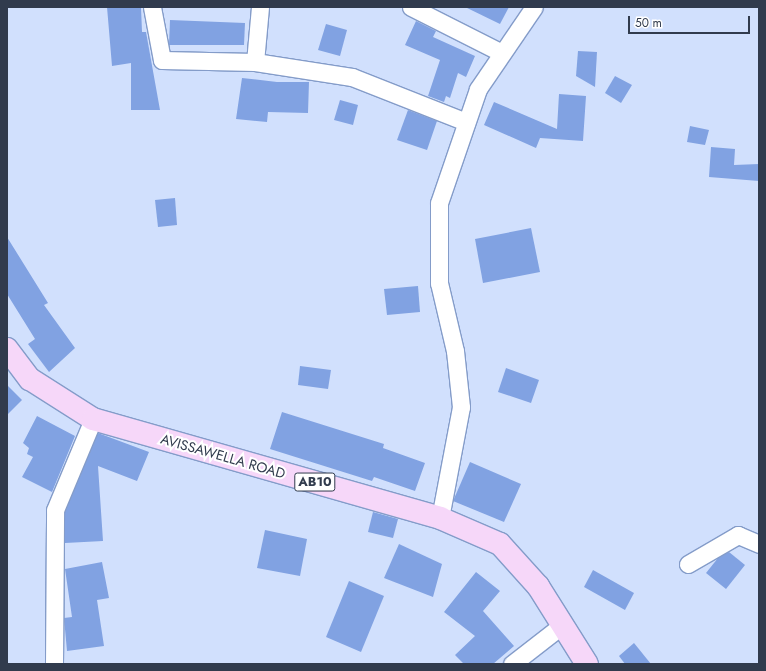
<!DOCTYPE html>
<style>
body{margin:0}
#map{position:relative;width:766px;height:671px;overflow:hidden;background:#d1e0fd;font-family:Jost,sans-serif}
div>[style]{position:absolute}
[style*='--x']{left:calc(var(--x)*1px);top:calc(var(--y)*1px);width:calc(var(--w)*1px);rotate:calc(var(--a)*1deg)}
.building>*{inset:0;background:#81a2e2}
.roads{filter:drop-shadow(1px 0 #849cc9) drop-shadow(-1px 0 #849cc9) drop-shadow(0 1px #849cc9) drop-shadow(0 -1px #849cc9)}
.street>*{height:17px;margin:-8.5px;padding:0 8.5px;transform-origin:8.5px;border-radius:8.5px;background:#fff}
.primary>*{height:22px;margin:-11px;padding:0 11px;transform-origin:11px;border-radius:11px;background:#f6d7f9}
span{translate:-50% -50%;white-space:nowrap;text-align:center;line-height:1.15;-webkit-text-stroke:4px #fff;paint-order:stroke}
.shield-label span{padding:1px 3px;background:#fff;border:1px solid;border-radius:3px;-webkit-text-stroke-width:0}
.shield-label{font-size:13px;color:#313b4d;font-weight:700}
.street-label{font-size:14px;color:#313b4d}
.frame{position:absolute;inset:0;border:8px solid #313b4d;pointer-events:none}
.scale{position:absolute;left:628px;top:16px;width:122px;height:18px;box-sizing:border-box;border:2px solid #313b4d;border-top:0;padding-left:5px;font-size:12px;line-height:14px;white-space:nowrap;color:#313b4d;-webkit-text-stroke:3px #fff;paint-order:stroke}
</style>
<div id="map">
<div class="building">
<div style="clip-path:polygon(107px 7px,141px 7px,142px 32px,146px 32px,160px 110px,131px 110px,131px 63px,112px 66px)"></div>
<div style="clip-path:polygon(465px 7px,509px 7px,500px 24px)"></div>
<div style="clip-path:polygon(170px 20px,245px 23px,244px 45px,169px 45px)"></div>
<div style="clip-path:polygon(416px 21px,436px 31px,433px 37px,475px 56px,466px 77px,458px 73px,450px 98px,446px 96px,444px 102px,428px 96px,440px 60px,405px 45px)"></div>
<div style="clip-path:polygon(326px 24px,347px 30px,340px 56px,318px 50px)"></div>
<div style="clip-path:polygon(578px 51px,597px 52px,595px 87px,576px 76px)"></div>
<div style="clip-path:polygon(615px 76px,632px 85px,621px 103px,605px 93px)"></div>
<div style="clip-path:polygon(242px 78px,277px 82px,309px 82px,308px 113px,268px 112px,267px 122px,236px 119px)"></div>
<div style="clip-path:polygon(559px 94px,586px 96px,583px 141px,540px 138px,536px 148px,484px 125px,494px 102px,557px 129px)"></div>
<div style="clip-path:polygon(340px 100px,358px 105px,353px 125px,334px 120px)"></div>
<div style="clip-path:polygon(408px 110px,437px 121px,427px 150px,397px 140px)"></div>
<div style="clip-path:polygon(690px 126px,709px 130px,705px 145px,687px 142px)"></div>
<div style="clip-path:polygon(711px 147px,735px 149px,734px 165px,759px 164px,759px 181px,709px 177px)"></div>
<div style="clip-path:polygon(175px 198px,177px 225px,158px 227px,155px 200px)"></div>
<div style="clip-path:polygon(531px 228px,540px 272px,483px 283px,475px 239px)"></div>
<div style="clip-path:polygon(7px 237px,48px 303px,44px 305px,75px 348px,49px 372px,28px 344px,35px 339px,7px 294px)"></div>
<div style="clip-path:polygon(418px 286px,420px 312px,387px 315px,384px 289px)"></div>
<div style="clip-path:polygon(300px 366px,331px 370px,328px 389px,298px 385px)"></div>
<div style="clip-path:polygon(506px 368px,539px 380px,531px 403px,498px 392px)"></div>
<div style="clip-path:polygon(7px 385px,22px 400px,7px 415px)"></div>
<div style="clip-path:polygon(282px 412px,384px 444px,383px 448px,425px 463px,415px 491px,374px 477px,372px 481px,270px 449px)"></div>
<div style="clip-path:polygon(37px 416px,75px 436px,52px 492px,22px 477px,33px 457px,27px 454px,29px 448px,23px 443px)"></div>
<div style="clip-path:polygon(98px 433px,149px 452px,137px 481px,98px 466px,103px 541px,65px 543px,65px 512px)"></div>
<div style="clip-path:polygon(470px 462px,521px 484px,504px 522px,453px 501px)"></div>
<div style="clip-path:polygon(373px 512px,398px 519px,393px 538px,368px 532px)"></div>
<div style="clip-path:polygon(265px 530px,307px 539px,300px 576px,257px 568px)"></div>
<div style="clip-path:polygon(399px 544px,442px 564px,433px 597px,384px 578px)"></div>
<div style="clip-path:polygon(729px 552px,745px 565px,726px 589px,706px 573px,718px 558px)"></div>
<div style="clip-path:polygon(102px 562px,109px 598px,97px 600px,104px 646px,67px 651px,64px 618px,72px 617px,65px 569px)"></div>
<div style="clip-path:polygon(593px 570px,634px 593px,625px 610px,584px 587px)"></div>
<div style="clip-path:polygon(476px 572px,500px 591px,483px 611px,514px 646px,493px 664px,464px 664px,455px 655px,475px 636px,444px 612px)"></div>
<div style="clip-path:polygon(349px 581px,384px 596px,361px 652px,326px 637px)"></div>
<div style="clip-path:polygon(634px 643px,651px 664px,625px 664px,619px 656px)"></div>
</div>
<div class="roads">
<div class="street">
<div style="--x:152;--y:7;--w:54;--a:79.3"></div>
<div style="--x:162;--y:60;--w:93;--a:1.2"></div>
<div style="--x:255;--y:62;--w:55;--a:-84.8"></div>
<div style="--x:411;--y:7;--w:102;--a:26.8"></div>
<div style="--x:255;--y:62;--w:98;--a:8.8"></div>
<div style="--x:352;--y:77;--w:123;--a:21.5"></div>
<div style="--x:440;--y:518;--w:113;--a:-79.3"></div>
<div style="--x:461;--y:407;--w:56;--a:-96.1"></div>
<div style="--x:455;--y:351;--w:70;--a:-103.2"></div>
<div style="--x:439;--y:283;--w:80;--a:-90"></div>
<div style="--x:439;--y:203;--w:120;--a:-71.1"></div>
<div style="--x:478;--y:89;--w:99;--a:-55.7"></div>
<div style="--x:688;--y:564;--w:58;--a:-30.1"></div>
<div style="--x:738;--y:535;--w:23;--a:23"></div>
<div style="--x:54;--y:664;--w:154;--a:-89.6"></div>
<div style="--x:55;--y:510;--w:99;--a:-67.3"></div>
<div style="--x:512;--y:664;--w:62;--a:-37.8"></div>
</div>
<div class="primary">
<div style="--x:7;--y:349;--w:38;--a:53"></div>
<div style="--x:30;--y:379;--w:75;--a:32.4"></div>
<div style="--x:93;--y:419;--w:361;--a:15.9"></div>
<div style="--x:440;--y:518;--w:65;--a:23.4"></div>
<div style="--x:500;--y:544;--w:57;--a:47.9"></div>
<div style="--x:538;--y:586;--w:92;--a:57.9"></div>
</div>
</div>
<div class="shield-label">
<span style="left:315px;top:482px">AB10</span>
</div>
<div class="street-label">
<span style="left:223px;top:456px;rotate:16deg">AVISSAWELLA ROAD</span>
</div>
<div class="frame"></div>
<div class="scale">50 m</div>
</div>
